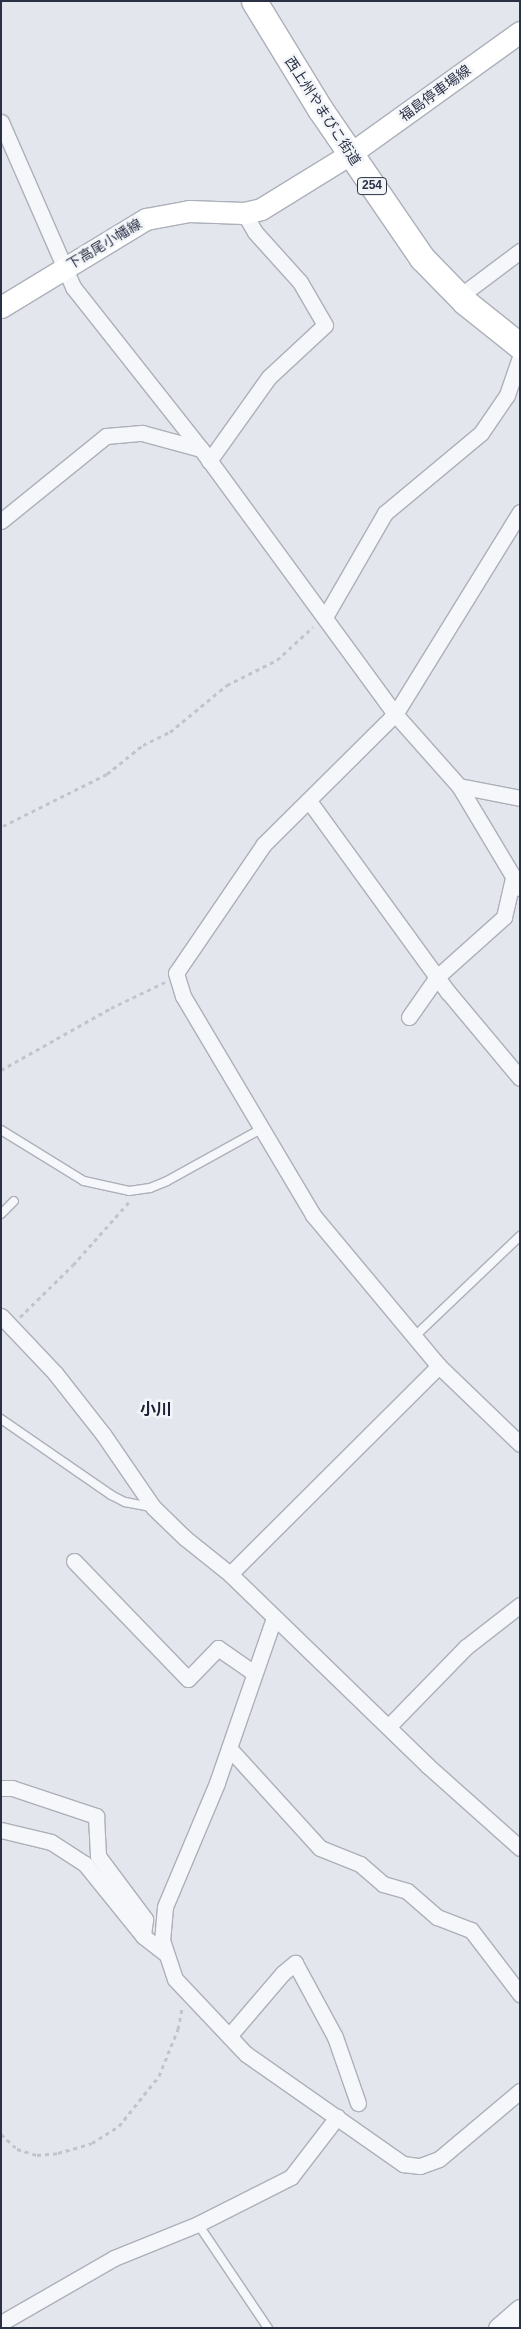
<!DOCTYPE html>
<meta charset="utf-8">
<style>
body{margin:0}
#map{position:relative;width:521px;height:2329px;overflow:hidden;background:#e3e6ec;font-family:Arial,"Noto Sans JP",sans-serif}
div>[style]{position:absolute}
[style*='--x']{left:calc(var(--x)*1px);top:calc(var(--y)*1px);width:calc(var(--w)*1px);rotate:calc(var(--a)*1deg)}
.path>*{height:3px;margin-top:-1.5px;transform-origin:0;background:repeating-linear-gradient(90deg,#c1c4cb 0 4px,transparent 0 8px)}
.roads{filter:drop-shadow(1px 0 #acb0ba) drop-shadow(-1px 0 #acb0ba) drop-shadow(0 1px #acb0ba) drop-shadow(0 -1px #acb0ba)}
.service>*{height:8px;margin:-4px;padding:0 4px;transform-origin:4px;border-radius:4px;background:#f6f7fa}
.minor>*{height:15px;margin:-7.5px;padding:0 7.5px;transform-origin:7.5px;border-radius:7.5px;background:#f6f7fa}
.tertiary>*{height:19px;margin:-9.5px;padding:0 9.5px;transform-origin:9.5px;border-radius:9.5px;background:#f6f7fa}
.secondary>*{height:21px;margin:-10.5px;padding:0 10.5px;transform-origin:10.5px;border-radius:10.5px;background:#fff}
.trunk>*{height:25px;margin:-12.5px;padding:0 12.5px;transform-origin:12.5px;border-radius:12.5px;background:#fff}
span{translate:-50% -50%;white-space:nowrap;text-align:center;line-height:1.15;-webkit-text-stroke:5px #f3f5f9;paint-order:stroke}
.shield-label span{padding:1px 4px;background:#f3f5f9;border:1px solid;border-radius:4px;-webkit-text-stroke-width:0}
.shield-label{font-size:12px;color:#2a3145;font-weight:700}
.street-label{font-size:14px;color:#2a3145}
.quarter-label{font-size:16px;color:#1c2236;font-weight:700}
.frame{position:absolute;inset:0;border:2px solid #2a3145;pointer-events:none}
</style>
<div id="map">
<div class="path">
<div style="--x:3;--y:826;--w:116;--a:-26.6"></div>
<div style="--x:107;--y:774;--w:46;--a:-38.9"></div>
<div style="--x:143;--y:745;--w:30;--a:-26"></div>
<div style="--x:170;--y:732;--w:74;--a:-39.5"></div>
<div style="--x:227;--y:685;--w:56;--a:-26.6"></div>
<div style="--x:277;--y:660;--w:49;--a:-42.5"></div>
<div style="--x:1;--y:1070;--w:126;--a:-29.4"></div>
<div style="--x:111;--y:1008;--w:60;--a:-25.7"></div>
<div style="--x:20;--y:1317;--w:74;--a:-44.5"></div>
<div style="--x:73;--y:1265;--w:84;--a:-48.4"></div>
<div style="--x:1;--y:2134;--w:22;--a:43"></div>
<div style="--x:17;--y:2149;--w:21;--a:17"></div>
<div style="--x:37;--y:2155;--w:21;--a:-5"></div>
<div style="--x:58;--y:2153;--w:35;--a:-16"></div>
<div style="--x:92;--y:2143;--w:32;--a:-32"></div>
<div style="--x:119;--y:2126;--w:64;--a:-51.3"></div>
<div style="--x:159;--y:2076;--w:51;--a:-68"></div>
<div style="--x:178;--y:2029;--w:21;--a:-79"></div>
</div>
<div class="roads">
<div class="service">
<div style="--x:1;--y:1130;--w:97;--a:31.6"></div>
<div style="--x:84;--y:1181;--w:46;--a:12.5"></div>
<div style="--x:129;--y:1191;--w:21;--a:-8"></div>
<div style="--x:150;--y:1188;--w:18;--a:-22"></div>
<div style="--x:167;--y:1181;--w:110;--a:-28.9"></div>
<div style="--x:1;--y:1214;--w:18;--a:-45"></div>
<div style="--x:415;--y:1336;--w:145;--a:-43.6"></div>
<div style="--x:1;--y:1419;--w:134;--a:34.6"></div>
<div style="--x:111;--y:1495;--w:16;--a:27"></div>
<div style="--x:125;--y:1502;--w:26;--a:11"></div>
<div style="--x:198;--y:2224;--w:125;--a:56.1"></div>
</div>
<div class="minor">
<div style="--x:1;--y:122;--w:180;--a:66.4"></div>
<div style="--x:73;--y:287;--w:206;--a:51.7"></div>
<div style="--x:201;--y:449;--w:328;--a:53.8"></div>
<div style="--x:395;--y:714;--w:96;--a:48.4"></div>
<div style="--x:459;--y:786;--w:119;--a:59.1"></div>
<div style="--x:460;--y:296;--w:75;--a:-36.9"></div>
<div style="--x:209;--y:461;--w:103;--a:-54.5"></div>
<div style="--x:269;--y:377;--w:76;--a:-42.9"></div>
<div style="--x:325;--y:325;--w:50;--a:-120.2"></div>
<div style="--x:300;--y:282;--w:67;--a:-132"></div>
<div style="--x:255;--y:232;--w:22;--a:-120"></div>
<div style="--x:520;--y:512;--w:238;--a:121.7"></div>
<div style="--x:395;--y:714;--w:185;--a:135.2"></div>
<div style="--x:264;--y:844;--w:156;--a:124.3"></div>
<div style="--x:176;--y:973;--w:24;--a:73"></div>
<div style="--x:183;--y:996;--w:255;--a:59.3"></div>
<div style="--x:313;--y:1215;--w:197;--a:50.2"></div>
<div style="--x:439;--y:1366;--w:112;--a:43.9"></div>
<div style="--x:1;--y:521;--w:135;--a:-39"></div>
<div style="--x:106;--y:436;--w:36;--a:-5"></div>
<div style="--x:142;--y:433;--w:61;--a:15.2"></div>
<div style="--x:325;--y:617;--w:120;--a:-60"></div>
<div style="--x:385;--y:513;--w:125;--a:-39.8"></div>
<div style="--x:481;--y:433;--w:46;--a:-55.6"></div>
<div style="--x:507;--y:395;--w:40;--a:-71.1"></div>
<div style="--x:459;--y:786;--w:62;--a:11.1"></div>
<div style="--x:309;--y:801;--w:236;--a:54"></div>
<div style="--x:448;--y:992;--w:112;--a:50.1"></div>
<div style="--x:409;--y:1017;--w:49;--a:-55"></div>
<div style="--x:437;--y:977;--w:90;--a:-41.8"></div>
<div style="--x:504;--y:917;--w:40;--a:-77"></div>
<div style="--x:1;--y:1316;--w:79;--a:46.5"></div>
<div style="--x:55;--y:1373;--w:78;--a:51.8"></div>
<div style="--x:103;--y:1434;--w:88;--a:55.6"></div>
<div style="--x:153;--y:1507;--w:45;--a:44.1"></div>
<div style="--x:185;--y:1538;--w:58;--a:38.7"></div>
<div style="--x:230;--y:1574;--w:276;--a:44.1"></div>
<div style="--x:428;--y:1766;--w:123;--a:41.7"></div>
<div style="--x:74;--y:1561;--w:164;--a:46"></div>
<div style="--x:188;--y:1679;--w:43;--a:-45.9"></div>
<div style="--x:218;--y:1648;--w:44;--a:34.8"></div>
<div style="--x:230;--y:1574;--w:295;--a:-44.9"></div>
<div style="--x:274;--y:1618;--w:175;--a:109.1"></div>
<div style="--x:217;--y:1783;--w:134;--a:112.8"></div>
<div style="--x:165;--y:1907;--w:33;--a:95"></div>
<div style="--x:162;--y:1940;--w:41;--a:71.6"></div>
<div style="--x:175;--y:1979;--w:103;--a:46.6"></div>
<div style="--x:246;--y:2054;--w:192;--a:35"></div>
<div style="--x:403;--y:2164;--w:17;--a:7"></div>
<div style="--x:420;--y:2166;--w:20;--a:-20"></div>
<div style="--x:439;--y:2159;--w:106;--a:-40"></div>
<div style="--x:388;--y:1727;--w:112;--a:-45.7"></div>
<div style="--x:466;--y:1647;--w:68;--a:-37.9"></div>
<div style="--x:229;--y:1748;--w:135;--a:47.7"></div>
<div style="--x:320;--y:1848;--w:43;--a:21.8"></div>
<div style="--x:360;--y:1864;--w:30;--a:41"></div>
<div style="--x:383;--y:1884;--w:25;--a:16"></div>
<div style="--x:407;--y:1891;--w:40;--a:41"></div>
<div style="--x:437;--y:1917;--w:36;--a:21"></div>
<div style="--x:471;--y:1930;--w:81;--a:52.6"></div>
<div style="--x:1;--y:1788;--w:11;--a:0"></div>
<div style="--x:12;--y:1788;--w:89;--a:18.4"></div>
<div style="--x:96;--y:1816;--w:40;--a:87.1"></div>
<div style="--x:98;--y:1856;--w:79;--a:53.3"></div>
<div style="--x:145;--y:1919;--w:17;--a:97"></div>
<div style="--x:1;--y:1830;--w:51;--a:13.5"></div>
<div style="--x:51;--y:1842;--w:40;--a:32.9"></div>
<div style="--x:85;--y:1864;--w:92;--a:51.1"></div>
<div style="--x:143;--y:1936;--w:29;--a:38"></div>
<div style="--x:229;--y:2036;--w:83;--a:-49.4"></div>
<div style="--x:283;--y:1973;--w:16;--a:-40"></div>
<div style="--x:295;--y:1963;--w:84;--a:61.6"></div>
<div style="--x:335;--y:2037;--w:70;--a:70.8"></div>
<div style="--x:510;--y:2319;--w:13;--a:42"></div>
<div style="--x:1;--y:2323;--w:130;--a:-29.9"></div>
<div style="--x:114;--y:2258;--w:91;--a:-22"></div>
<div style="--x:198;--y:2224;--w:104;--a:-26.8"></div>
<div style="--x:291;--y:2177;--w:76;--a:-52.5"></div>
</div>
<div class="tertiary">
<div style="--x:498;--y:2328;--w:29;--a:-41"></div>
</div>
<div class="secondary">
<div style="--x:1;--y:307;--w:170;--a:-31.3"></div>
<div style="--x:146;--y:219;--w:44;--a:-10.5"></div>
<div style="--x:189;--y:211;--w:55;--a:2.1"></div>
<div style="--x:244;--y:213;--w:17;--a:-13"></div>
<div style="--x:261;--y:209;--w:105;--a:-31.7"></div>
<div style="--x:350;--y:154;--w:209;--a:-35.7"></div>
</div>
<div class="trunk">
<div style="--x:254;--y:1;--w:127;--a:58.6"></div>
<div style="--x:320;--y:109;--w:181;--a:55.6"></div>
<div style="--x:422;--y:258;--w:62;--a:45.7"></div>
<div style="--x:465;--y:302;--w:70;--a:38.7"></div>
</div>
</div>
<div class="shield-label">
<span style="left:372px;top:186px">254</span>
</div>
<div class="street-label">
<span style="left:435px;top:93px;rotate:-36deg">福島停車場線</span>
<span style="left:323px;top:111px;rotate:57deg">西上州やまびこ街道</span>
<span style="left:104px;top:244px;rotate:-31deg">下高尾小幡線</span>
</div>
<div class="quarter-label">
<span style="left:156px;top:1410px">小川</span>
</div>
<div class="frame"></div>
</div>
